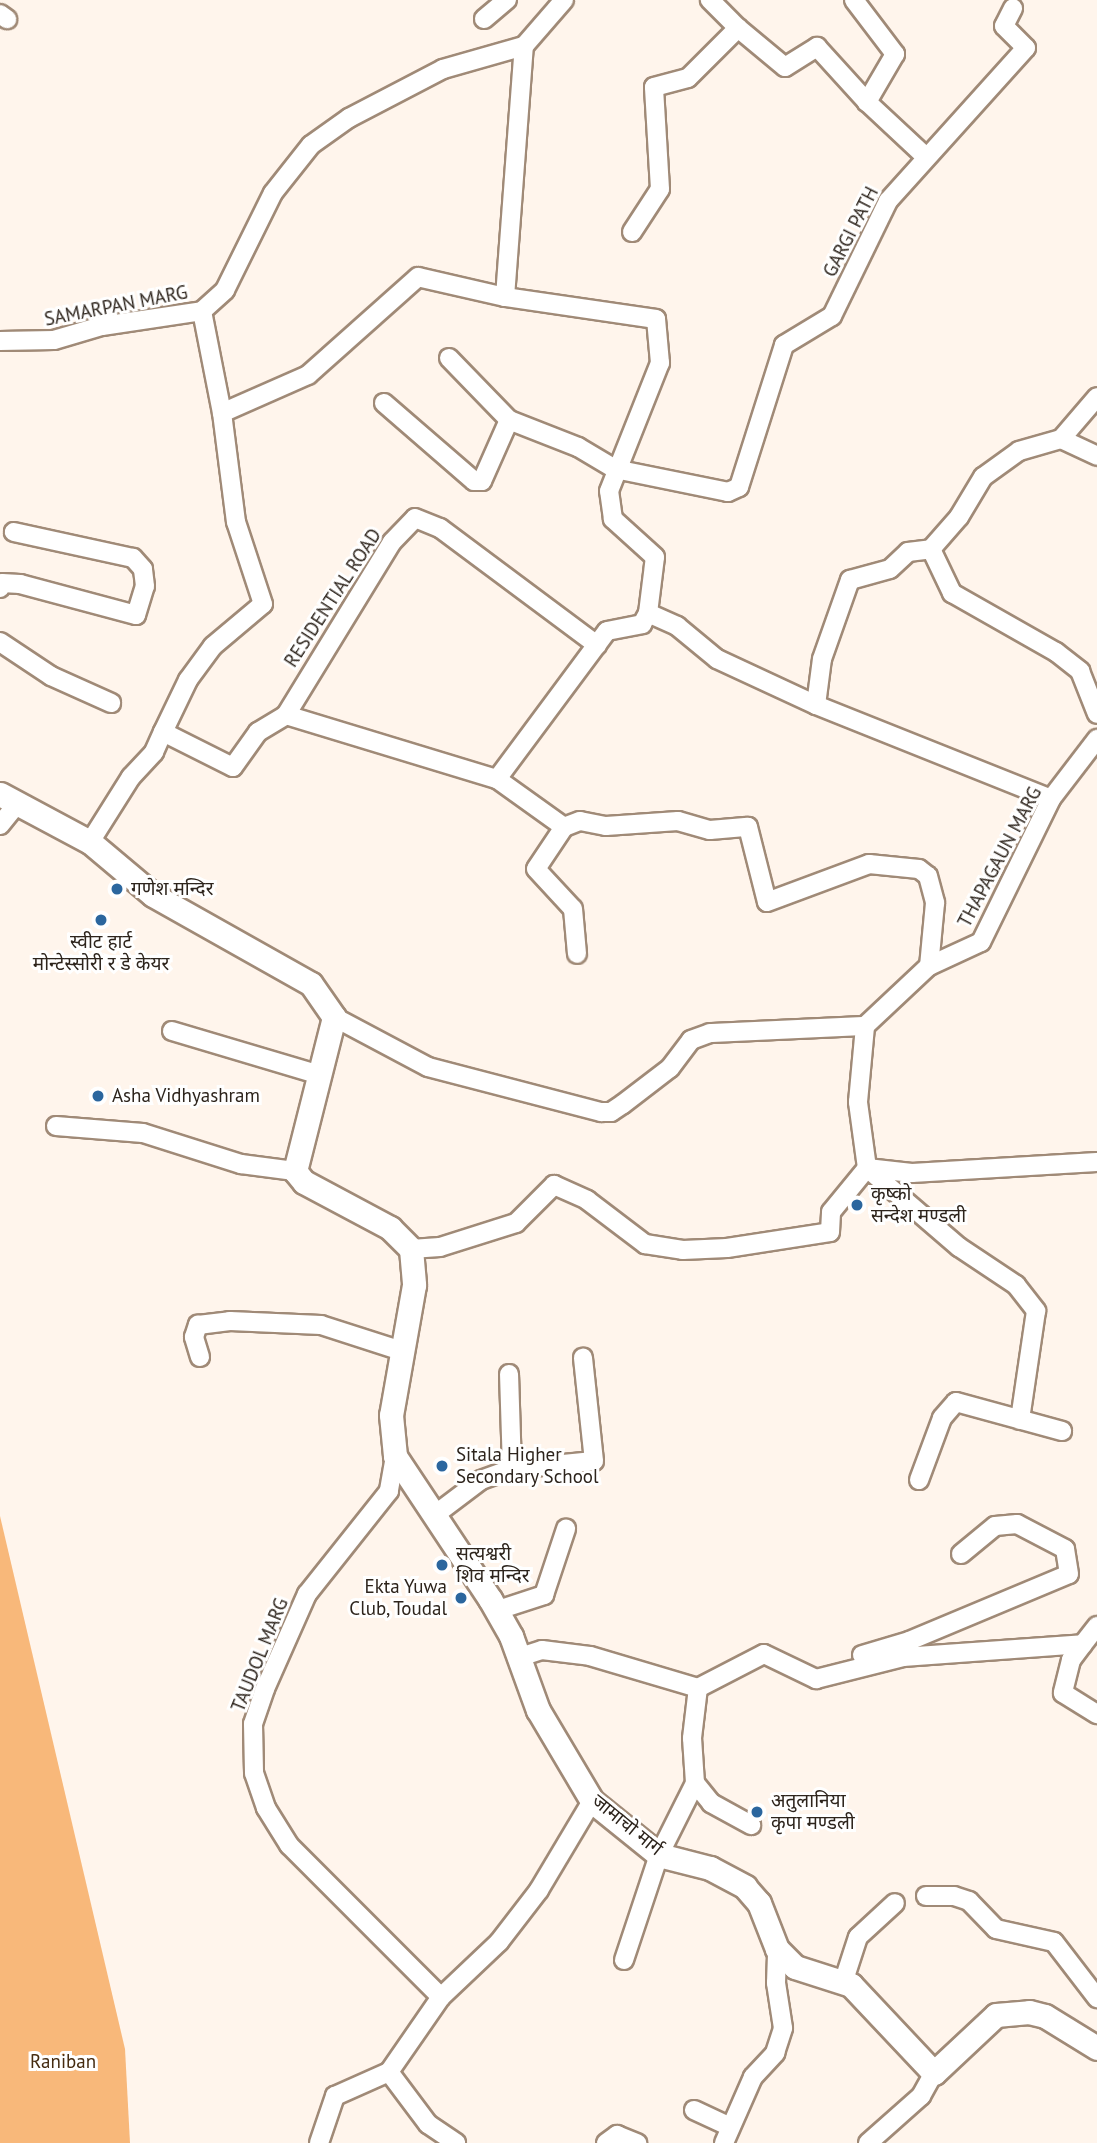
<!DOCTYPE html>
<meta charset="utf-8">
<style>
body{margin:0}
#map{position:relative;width:1097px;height:2143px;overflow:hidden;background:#fff5ec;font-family:"PT Sans","Noto Sans Devanagari",sans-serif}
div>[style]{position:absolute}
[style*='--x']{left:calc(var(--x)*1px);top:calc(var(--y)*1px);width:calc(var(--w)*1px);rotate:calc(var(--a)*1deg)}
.forest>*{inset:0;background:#f8b87a}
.roads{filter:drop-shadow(2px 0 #a08a77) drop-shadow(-2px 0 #a08a77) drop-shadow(0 2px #a08a77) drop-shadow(0 -2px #a08a77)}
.minor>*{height:18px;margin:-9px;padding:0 9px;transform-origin:9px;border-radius:9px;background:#fff}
.tertiary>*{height:23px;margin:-11.5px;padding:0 11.5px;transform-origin:11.5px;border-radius:11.5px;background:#fff}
.dots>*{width:19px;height:19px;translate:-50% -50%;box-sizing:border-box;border:4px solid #fff;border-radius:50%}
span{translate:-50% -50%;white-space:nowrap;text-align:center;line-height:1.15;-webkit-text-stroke:6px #fff;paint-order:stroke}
.street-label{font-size:19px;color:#2d241c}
.poi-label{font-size:19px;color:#2d241c}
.left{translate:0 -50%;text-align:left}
.right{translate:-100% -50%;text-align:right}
.park-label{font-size:19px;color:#452b10}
</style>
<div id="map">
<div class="forest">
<div style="clip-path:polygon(0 1516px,125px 2049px,130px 2143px,0 2143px)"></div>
</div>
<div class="roads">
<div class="minor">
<div style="--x:854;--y:0;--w:68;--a:52.8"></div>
<div style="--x:895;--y:54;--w:56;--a:120.3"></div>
<div style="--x:867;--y:102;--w:79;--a:43"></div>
<div style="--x:0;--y:14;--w:9;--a:36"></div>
<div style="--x:484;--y:19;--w:30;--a:-40"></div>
<div style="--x:738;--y:28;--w:61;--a:39.7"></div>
<div style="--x:785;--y:67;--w:38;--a:-32"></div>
<div style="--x:817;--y:47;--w:74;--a:47.7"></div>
<div style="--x:632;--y:232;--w:51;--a:-56.9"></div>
<div style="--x:660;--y:189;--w:102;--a:-93.4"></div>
<div style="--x:654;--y:87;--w:35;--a:-15"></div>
<div style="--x:688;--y:78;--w:71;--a:-45"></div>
<div style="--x:738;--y:28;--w:40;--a:-135"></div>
<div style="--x:505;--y:297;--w:252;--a:-85.7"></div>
<div style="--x:0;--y:341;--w:54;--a:-1.1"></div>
<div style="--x:54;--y:340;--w:50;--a:-16.3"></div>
<div style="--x:102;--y:326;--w:101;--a:-8.5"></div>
<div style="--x:202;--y:311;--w:31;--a:-42"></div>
<div style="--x:225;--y:290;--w:108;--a:-63.7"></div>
<div style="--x:273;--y:193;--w:61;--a:-51.6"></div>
<div style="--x:311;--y:145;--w:47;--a:-35.4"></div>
<div style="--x:349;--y:118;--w:106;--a:-27.5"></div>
<div style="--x:443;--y:69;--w:84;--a:-15.9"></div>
<div style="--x:524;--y:46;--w:61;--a:-49"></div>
<div style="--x:449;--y:358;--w:86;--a:45.9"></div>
<div style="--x:384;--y:403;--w:119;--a:40.9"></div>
<div style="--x:474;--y:481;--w:8;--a:0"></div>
<div style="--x:482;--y:481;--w:67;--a:-66.1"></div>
<div style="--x:509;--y:420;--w:74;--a:21.4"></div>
<div style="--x:578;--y:447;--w:43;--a:30.7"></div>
<div style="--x:615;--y:469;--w:115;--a:11.5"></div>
<div style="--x:728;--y:492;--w:12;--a:-24"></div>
<div style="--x:739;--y:487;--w:149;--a:-72.4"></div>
<div style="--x:784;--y:345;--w:56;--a:-31.1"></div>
<div style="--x:832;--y:316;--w:128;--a:-64"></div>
<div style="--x:888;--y:201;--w:206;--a:-48"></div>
<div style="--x:1026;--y:48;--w:31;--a:-135"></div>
<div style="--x:1004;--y:26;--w:20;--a:-63"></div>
<div style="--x:1061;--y:439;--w:40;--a:25"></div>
<div style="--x:931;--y:549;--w:49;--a:64.5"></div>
<div style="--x:952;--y:593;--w:120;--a:29.6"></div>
<div style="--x:1056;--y:652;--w:31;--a:38"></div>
<div style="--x:1080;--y:671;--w:46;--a:68.4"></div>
<div style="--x:0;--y:588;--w:5;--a:-68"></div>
<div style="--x:2;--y:583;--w:18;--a:3"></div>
<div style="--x:20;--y:584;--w:120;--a:15"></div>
<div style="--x:136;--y:615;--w:30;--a:-73"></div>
<div style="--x:145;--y:586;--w:17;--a:-97"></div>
<div style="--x:143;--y:569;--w:15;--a:-132"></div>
<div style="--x:133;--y:558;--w:122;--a:-167.7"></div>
<div style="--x:648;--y:613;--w:32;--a:24"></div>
<div style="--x:677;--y:626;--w:52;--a:39.5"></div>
<div style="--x:717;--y:659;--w:109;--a:24.9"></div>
<div style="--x:816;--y:705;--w:253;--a:21.8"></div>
<div style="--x:0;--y:642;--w:61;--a:33.7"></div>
<div style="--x:51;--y:676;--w:66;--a:24.2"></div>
<div style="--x:816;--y:705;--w:46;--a:-82.6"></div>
<div style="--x:822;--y:659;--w:84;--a:-70.5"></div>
<div style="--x:850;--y:580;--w:41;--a:-15.4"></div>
<div style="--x:890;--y:569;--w:25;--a:-43"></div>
<div style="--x:908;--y:552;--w:23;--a:-7"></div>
<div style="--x:931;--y:549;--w:43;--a:-48.8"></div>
<div style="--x:959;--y:517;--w:47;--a:-59"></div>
<div style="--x:983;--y:477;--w:44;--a:-35.8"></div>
<div style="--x:1019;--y:451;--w:44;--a:-15.9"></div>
<div style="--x:1061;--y:439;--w:55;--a:-49.4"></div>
<div style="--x:286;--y:715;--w:203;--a:-58.5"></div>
<div style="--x:392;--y:542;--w:33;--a:-46"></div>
<div style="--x:415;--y:518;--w:27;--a:22"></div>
<div style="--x:440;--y:528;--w:196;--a:36.7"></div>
<div style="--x:163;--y:732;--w:58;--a:-64.3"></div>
<div style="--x:188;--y:680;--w:42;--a:-53.7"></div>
<div style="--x:213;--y:646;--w:65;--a:-40"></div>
<div style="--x:263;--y:604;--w:86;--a:-108.2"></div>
<div style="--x:236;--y:522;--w:110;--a:-97.3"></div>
<div style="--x:222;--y:413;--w:104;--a:-101.1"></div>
<div style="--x:497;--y:779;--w:82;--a:35.6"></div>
<div style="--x:564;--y:827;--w:17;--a:-21"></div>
<div style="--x:580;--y:821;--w:26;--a:11"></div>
<div style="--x:606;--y:826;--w:72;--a:-4"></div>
<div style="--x:678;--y:821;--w:33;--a:16"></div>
<div style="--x:710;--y:830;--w:38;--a:-5"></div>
<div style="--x:748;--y:827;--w:77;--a:75.8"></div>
<div style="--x:767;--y:902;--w:109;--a:-20.4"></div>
<div style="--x:869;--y:864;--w:50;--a:5.7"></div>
<div style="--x:919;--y:869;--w:11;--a:38"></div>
<div style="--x:928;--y:876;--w:28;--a:75"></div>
<div style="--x:935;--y:903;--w:63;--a:95.4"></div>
<div style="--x:0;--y:825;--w:26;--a:-51"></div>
<div style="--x:564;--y:827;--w:50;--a:123.7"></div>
<div style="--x:536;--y:869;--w:54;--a:47.2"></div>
<div style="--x:573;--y:909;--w:45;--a:84.9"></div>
<div style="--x:90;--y:842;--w:77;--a:-57.8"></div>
<div style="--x:131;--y:777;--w:34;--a:-47"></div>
<div style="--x:154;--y:752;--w:22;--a:-66"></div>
<div style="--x:163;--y:732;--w:78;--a:26.6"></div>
<div style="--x:233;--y:767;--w:43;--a:-54.5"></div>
<div style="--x:258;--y:732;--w:33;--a:-31"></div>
<div style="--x:286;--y:715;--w:220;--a:16.9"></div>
<div style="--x:497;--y:779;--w:184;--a:-53.4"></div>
<div style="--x:607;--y:631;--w:36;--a:-11"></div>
<div style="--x:642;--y:624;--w:13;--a:-61"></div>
<div style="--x:648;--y:613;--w:56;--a:-82.9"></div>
<div style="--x:655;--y:557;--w:57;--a:-137.9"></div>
<div style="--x:613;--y:519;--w:28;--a:-98"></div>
<div style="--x:609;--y:491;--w:138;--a:-68.3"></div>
<div style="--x:660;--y:363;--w:44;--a:-95.2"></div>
<div style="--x:656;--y:319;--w:153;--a:-171.7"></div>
<div style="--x:505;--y:297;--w:89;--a:-167.1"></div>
<div style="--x:418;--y:277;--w:147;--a:138.3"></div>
<div style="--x:308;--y:375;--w:94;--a:156.2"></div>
<div style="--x:334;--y:1017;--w:106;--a:28"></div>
<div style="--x:428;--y:1067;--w:179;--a:14.6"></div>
<div style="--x:601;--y:1112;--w:10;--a:0"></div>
<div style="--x:611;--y:1112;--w:14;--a:-34"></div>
<div style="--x:623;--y:1104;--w:59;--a:-37.5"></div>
<div style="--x:670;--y:1068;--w:35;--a:-53"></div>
<div style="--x:691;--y:1040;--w:20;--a:-20"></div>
<div style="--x:710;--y:1033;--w:155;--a:-2.6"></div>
<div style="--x:172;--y:1031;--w:154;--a:16.6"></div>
<div style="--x:56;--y:1126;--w:87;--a:4.6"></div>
<div style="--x:143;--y:1133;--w:103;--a:17.6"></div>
<div style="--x:241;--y:1164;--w:54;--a:7.4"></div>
<div style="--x:867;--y:1168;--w:121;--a:40.7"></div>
<div style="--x:959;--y:1247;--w:69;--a:33.7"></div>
<div style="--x:1016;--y:1285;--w:33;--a:52"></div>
<div style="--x:1036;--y:1311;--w:110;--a:98.4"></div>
<div style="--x:867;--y:1168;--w:45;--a:6.3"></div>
<div style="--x:912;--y:1173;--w:185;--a:-3.4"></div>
<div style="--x:411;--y:1249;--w:29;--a:-4"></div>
<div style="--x:440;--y:1247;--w:80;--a:-17.5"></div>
<div style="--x:516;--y:1223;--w:54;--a:-45"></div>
<div style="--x:554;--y:1185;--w:36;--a:24"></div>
<div style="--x:587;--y:1200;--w:73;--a:37.2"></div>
<div style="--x:645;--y:1244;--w:38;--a:9"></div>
<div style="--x:683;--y:1250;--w:44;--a:-2.6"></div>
<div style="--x:727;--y:1248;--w:104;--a:-8.8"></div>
<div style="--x:830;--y:1232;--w:20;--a:-87"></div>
<div style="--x:831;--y:1212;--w:57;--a:-50.7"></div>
<div style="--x:867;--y:1168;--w:67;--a:-97.8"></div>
<div style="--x:858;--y:1102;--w:76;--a:-84.7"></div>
<div style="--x:865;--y:1026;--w:88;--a:-43.2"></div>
<div style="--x:929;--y:966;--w:57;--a:-24.8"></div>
<div style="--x:981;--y:942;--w:159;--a:-63.9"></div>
<div style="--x:1051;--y:799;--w:76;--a:-52.5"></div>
<div style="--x:200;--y:1357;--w:21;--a:-107"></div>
<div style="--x:194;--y:1337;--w:13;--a:-72"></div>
<div style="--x:198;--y:1325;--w:32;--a:-7"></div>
<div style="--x:230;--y:1321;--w:91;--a:2.5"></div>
<div style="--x:321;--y:1325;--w:82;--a:17.8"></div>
<div style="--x:395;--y:1456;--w:36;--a:100"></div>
<div style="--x:389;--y:1491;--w:132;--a:128.5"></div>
<div style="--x:307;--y:1594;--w:104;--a:113.9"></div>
<div style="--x:265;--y:1689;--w:37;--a:109"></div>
<div style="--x:253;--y:1724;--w:49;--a:88.8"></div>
<div style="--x:254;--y:1773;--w:37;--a:71"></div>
<div style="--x:266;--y:1808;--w:44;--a:58.1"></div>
<div style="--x:289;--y:1845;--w:215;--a:45"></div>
<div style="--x:512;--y:1469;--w:82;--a:-5.6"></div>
<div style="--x:594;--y:1461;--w:104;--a:-96.1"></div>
<div style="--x:919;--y:1480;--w:66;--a:-69.6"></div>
<div style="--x:942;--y:1418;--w:21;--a:-49"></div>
<div style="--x:956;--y:1402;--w:110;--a:15.3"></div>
<div style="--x:436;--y:1514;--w:56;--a:-37.1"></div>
<div style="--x:481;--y:1480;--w:33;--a:-20"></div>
<div style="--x:512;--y:1469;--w:95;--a:-91.8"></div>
<div style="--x:495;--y:1611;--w:52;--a:-18.1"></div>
<div style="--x:544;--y:1595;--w:70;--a:-71.6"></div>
<div style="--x:1083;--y:1644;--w:20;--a:127"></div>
<div style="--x:1071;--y:1660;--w:34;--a:104"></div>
<div style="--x:1063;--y:1693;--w:40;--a:32"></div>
<div style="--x:862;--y:1655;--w:49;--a:-16.6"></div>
<div style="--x:909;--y:1641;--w:173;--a:-22.7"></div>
<div style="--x:1069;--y:1574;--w:25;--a:-99"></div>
<div style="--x:1065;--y:1549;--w:54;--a:-152.5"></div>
<div style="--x:1017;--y:1524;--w:22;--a:175"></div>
<div style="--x:995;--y:1526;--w:44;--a:140.5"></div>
<div style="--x:517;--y:1658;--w:26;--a:-18"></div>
<div style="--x:542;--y:1650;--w:48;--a:7.1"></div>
<div style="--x:590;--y:1656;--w:113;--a:16.5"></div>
<div style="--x:698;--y:1688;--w:74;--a:-27.3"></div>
<div style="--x:764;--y:1654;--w:58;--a:25.7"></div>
<div style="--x:816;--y:1679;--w:90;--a:-14.2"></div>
<div style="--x:903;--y:1657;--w:180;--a:-4.1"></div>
<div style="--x:1083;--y:1644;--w:23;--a:-52"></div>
<div style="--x:695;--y:1783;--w:26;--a:51"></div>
<div style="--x:711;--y:1803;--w:46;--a:28.8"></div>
<div style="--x:926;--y:1896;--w:28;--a:0"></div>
<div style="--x:954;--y:1896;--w:16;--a:18"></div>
<div style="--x:969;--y:1901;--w:39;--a:46"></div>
<div style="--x:996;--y:1929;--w:59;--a:12.6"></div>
<div style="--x:1054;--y:1942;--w:71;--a:52.5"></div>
<div style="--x:624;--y:1960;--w:111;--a:-71.6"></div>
<div style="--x:659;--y:1855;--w:80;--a:-63.4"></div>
<div style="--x:695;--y:1783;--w:45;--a:-93.8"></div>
<div style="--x:692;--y:1738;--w:50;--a:-83.2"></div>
<div style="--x:844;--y:1980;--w:45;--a:-72"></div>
<div style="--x:858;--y:1937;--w:50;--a:-42.6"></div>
<div style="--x:389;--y:2072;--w:91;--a:-55.3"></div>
<div style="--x:441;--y:1997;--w:80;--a:-43.5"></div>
<div style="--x:499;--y:1942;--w:66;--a:-52.4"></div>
<div style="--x:539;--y:1890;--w:104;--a:-59.2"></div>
<div style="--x:389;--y:2072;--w:65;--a:53.1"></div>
<div style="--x:428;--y:2124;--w:34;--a:34"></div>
<div style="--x:694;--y:2110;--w:40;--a:25"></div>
<div style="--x:319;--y:2143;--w:50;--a:-71.2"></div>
<div style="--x:335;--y:2096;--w:59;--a:-24"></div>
<div style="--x:606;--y:2143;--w:14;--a:-36"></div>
<div style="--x:617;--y:2135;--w:22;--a:22"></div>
<div style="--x:724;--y:2143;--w:72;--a:-66.3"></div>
<div style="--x:753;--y:2077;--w:33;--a:-47"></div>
<div style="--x:775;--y:2053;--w:26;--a:-72"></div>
<div style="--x:783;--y:2028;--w:46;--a:-98.8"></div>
<div style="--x:776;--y:1983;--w:34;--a:-88"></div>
<div style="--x:868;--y:2143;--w:71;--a:-41.6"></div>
<div style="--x:921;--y:2096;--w:26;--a:-61"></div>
</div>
<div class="tertiary">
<div style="--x:0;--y:794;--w:102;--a:28.1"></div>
<div style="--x:90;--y:842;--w:82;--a:40.1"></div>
<div style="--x:153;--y:895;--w:181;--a:29.4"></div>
<div style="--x:311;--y:984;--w:40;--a:55.1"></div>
<div style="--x:334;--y:1017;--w:159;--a:104.2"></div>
<div style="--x:295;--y:1171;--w:14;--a:51"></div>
<div style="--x:304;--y:1182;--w:98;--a:28.1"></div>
<div style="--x:390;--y:1228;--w:30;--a:45"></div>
<div style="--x:411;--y:1249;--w:36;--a:85"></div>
<div style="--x:414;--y:1285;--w:132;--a:100"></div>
<div style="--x:391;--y:1415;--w:41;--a:84.4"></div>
<div style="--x:395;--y:1456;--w:172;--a:56.4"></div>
<div style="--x:490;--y:1599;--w:43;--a:60.4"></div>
<div style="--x:511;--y:1636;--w:79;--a:70"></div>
<div style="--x:538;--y:1710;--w:106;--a:59.3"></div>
<div style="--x:592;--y:1801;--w:86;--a:38.9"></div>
<div style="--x:659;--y:1855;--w:53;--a:14.3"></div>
<div style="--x:710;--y:1868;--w:40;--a:28"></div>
<div style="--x:745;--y:1887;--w:21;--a:49"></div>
<div style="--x:759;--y:1903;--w:49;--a:68.6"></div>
<div style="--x:777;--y:1949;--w:25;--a:45"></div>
<div style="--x:795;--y:1967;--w:59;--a:17.8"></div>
<div style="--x:851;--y:1985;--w:121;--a:46.7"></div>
<div style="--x:934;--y:2073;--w:85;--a:-43.1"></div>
<div style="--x:996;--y:2015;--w:33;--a:-5"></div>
<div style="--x:1029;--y:2012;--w:16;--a:14"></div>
<div style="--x:1045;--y:2016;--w:61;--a:31.6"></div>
</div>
</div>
<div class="dots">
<div style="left:117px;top:889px;background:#2b669e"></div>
<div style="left:101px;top:920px;background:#2b669e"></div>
<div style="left:98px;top:1096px;background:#2b669e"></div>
<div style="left:857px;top:1205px;background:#2b669e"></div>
<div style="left:442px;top:1466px;background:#2b669e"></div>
<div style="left:442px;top:1565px;background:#2b669e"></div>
<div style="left:461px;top:1598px;background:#2b669e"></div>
<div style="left:757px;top:1812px;background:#2b669e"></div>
</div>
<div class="street-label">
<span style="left:851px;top:232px;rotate:-63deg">GARGI PATH</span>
<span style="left:116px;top:306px;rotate:-11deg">SAMARPAN MARG</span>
<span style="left:333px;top:598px;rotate:-57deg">RESIDENTIAL ROAD</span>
<span style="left:1000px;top:857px;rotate:-62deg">THAPAGAUN MARG</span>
<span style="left:260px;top:1655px;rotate:-68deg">TAUDOL MARG</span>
<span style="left:627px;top:1825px;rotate:39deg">जामाचो मार्ग</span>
</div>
<div class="poi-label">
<span class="left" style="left:131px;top:889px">गणेश मन्दिर</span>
<span style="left:101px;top:953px">स्वीट हार्ट<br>मोन्टेस्सोरी र डे केयर</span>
<span class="left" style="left:112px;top:1096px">Asha Vidhyashram</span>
<span class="left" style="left:871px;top:1205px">कृष्को<br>सन्देश मण्डली</span>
<span class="left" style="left:456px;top:1466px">Sitala Higher<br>Secondary School</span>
<span class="left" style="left:456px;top:1565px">सत्यश्वरी<br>शिव मन्दिर</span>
<span class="right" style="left:447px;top:1598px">Ekta Yuwa<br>Club, Toudal</span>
<span class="left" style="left:771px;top:1812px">अतुलानिया<br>कृपा मण्डली</span>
</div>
<div class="park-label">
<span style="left:63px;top:2062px">Raniban</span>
</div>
</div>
